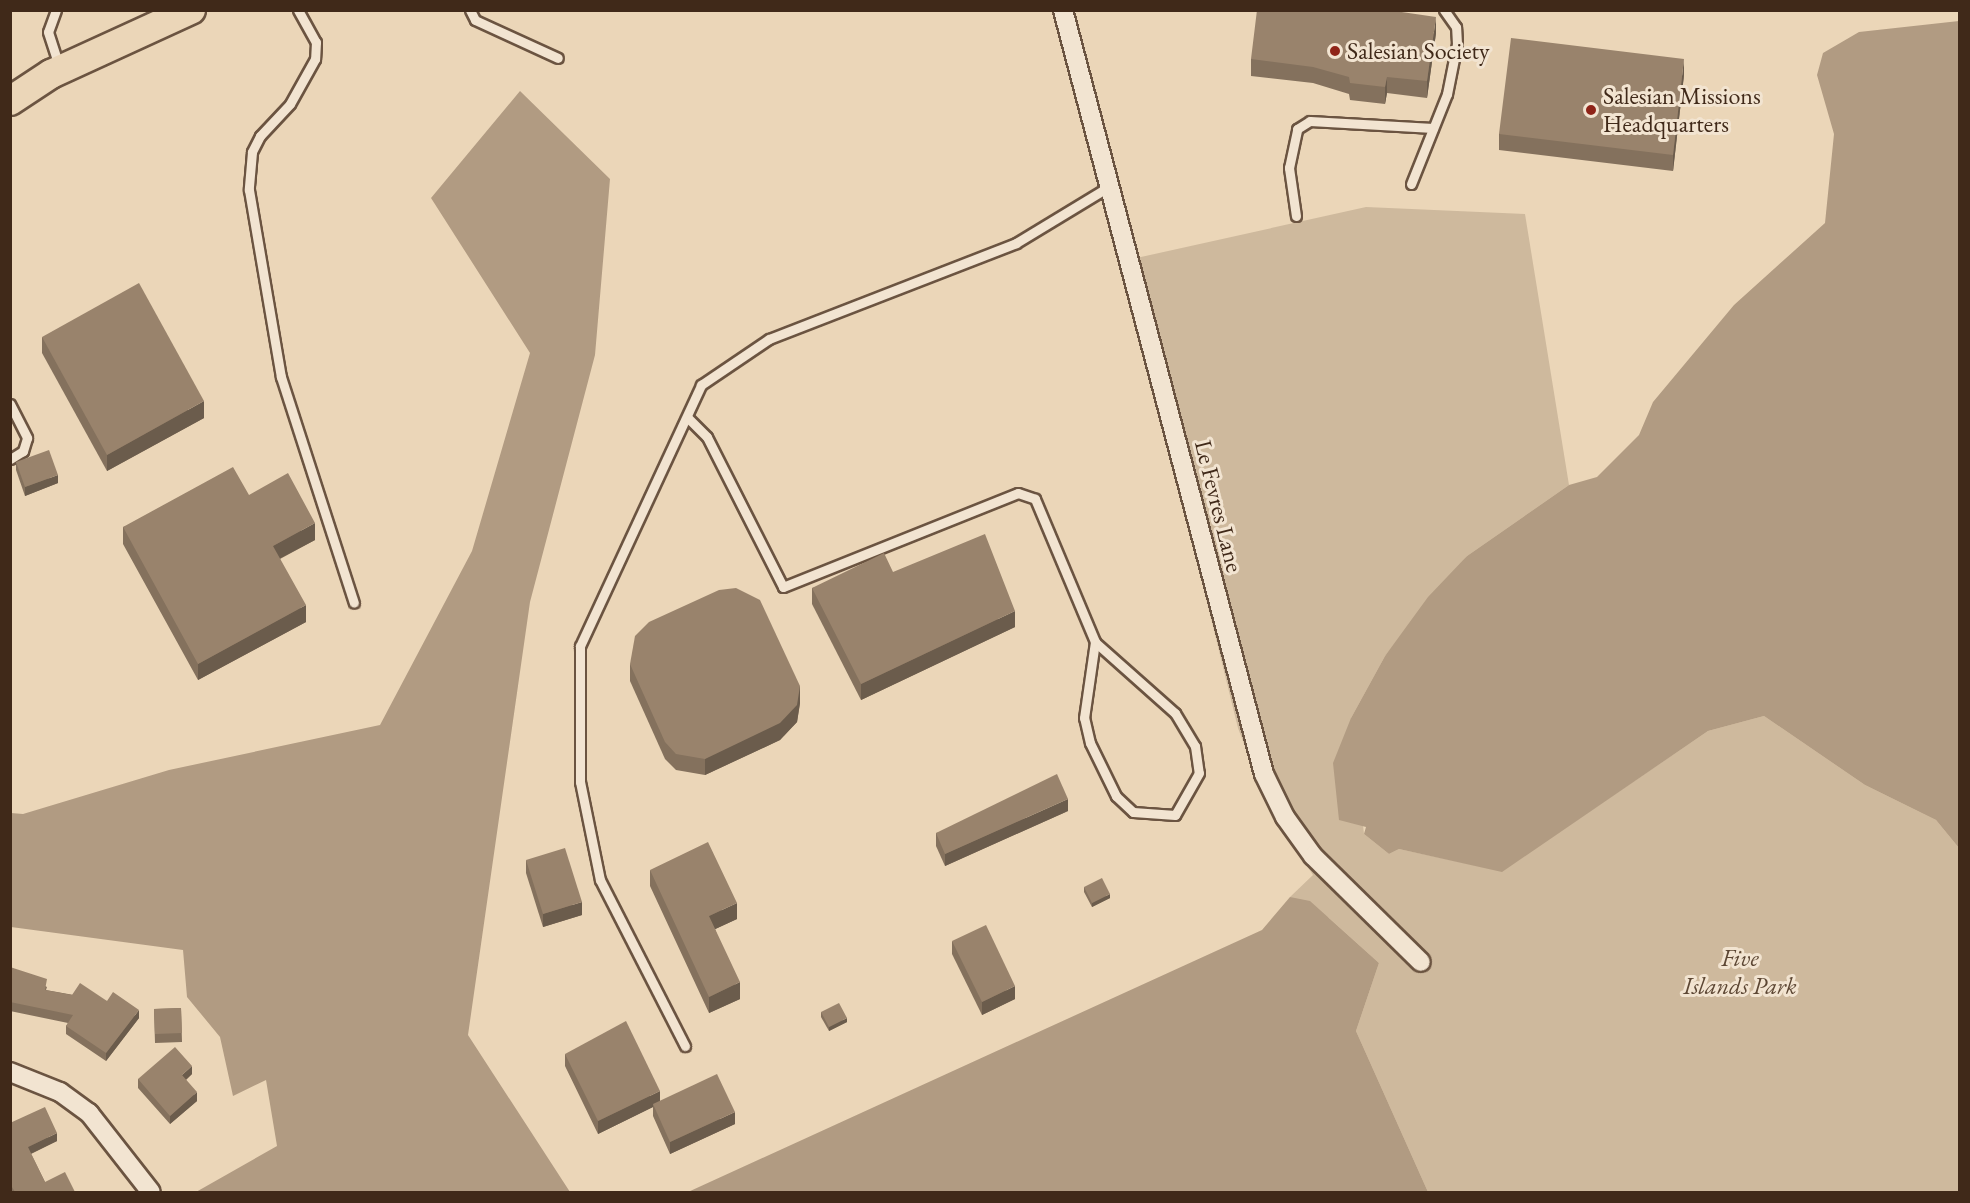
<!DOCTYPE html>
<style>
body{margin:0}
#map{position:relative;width:1970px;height:1203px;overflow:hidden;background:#ebd6b8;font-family:"EB Garamond",serif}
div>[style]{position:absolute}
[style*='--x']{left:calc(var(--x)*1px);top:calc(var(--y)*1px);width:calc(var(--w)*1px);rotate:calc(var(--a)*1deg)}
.green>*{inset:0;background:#ceb99d}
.water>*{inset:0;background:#b19b82}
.roads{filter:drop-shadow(2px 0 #6b5441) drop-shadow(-2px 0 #6b5441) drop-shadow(0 2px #6b5441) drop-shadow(0 -2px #6b5441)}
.lane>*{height:9px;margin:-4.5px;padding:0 4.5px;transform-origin:4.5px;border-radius:4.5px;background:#f2e4d1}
.street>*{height:18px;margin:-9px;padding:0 9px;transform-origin:9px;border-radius:9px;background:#f2e4d1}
.primary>*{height:28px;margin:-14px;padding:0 14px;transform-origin:14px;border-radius:14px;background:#ebd6b8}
.wall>*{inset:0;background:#84715d}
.shaded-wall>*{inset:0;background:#6b5c4c}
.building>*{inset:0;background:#99836c}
.dots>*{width:16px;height:16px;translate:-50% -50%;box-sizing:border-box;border:3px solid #f2e4d1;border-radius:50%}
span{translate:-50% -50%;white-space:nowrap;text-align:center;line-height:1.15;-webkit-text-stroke:6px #f2e4d1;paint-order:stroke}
.poi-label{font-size:24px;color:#402919}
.left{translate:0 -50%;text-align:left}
.street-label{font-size:24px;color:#402919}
.park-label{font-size:24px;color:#5c4633;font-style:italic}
.frame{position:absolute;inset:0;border:12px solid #402919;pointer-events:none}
</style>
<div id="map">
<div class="green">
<div style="clip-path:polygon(1366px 207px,1525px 214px,1569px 485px,1467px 556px,1385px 656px,1351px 718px,1364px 834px,1389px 854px,1399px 849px,1502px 871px,1708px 731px,1764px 716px,1865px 785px,1936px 820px,1959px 848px,1959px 1192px,1428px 1192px,1356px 1031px,1379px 963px,1329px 918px,1290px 897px,1313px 875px,1266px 802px,1238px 728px,1123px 261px)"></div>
</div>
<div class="water">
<div style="clip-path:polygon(1959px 21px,1959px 848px,1936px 820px,1865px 785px,1764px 716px,1708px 731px,1502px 872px,1399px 849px,1389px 854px,1364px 834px,1366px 827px,1339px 820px,1333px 763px,1351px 718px,1385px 656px,1428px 597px,1467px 556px,1569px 485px,1597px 477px,1639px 435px,1653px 402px,1734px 305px,1825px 223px,1834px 134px,1817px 75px,1823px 53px,1859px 32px)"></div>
<div style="clip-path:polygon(520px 91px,610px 179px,595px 355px,530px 602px,468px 1035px,570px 1192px,196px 1192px,277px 1146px,266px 1080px,233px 1096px,220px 1037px,187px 997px,183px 950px,11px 927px,11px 813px,23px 814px,169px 770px,380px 725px,472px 551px,530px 353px,431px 198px)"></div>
<div style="clip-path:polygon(1290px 897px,1310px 901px,1379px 963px,1356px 1031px,1428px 1192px,688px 1192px,1262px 930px)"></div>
</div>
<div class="roads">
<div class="lane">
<div style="--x:56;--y:10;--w:23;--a:110"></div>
<div style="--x:48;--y:32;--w:38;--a:72"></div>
<div style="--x:298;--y:10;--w:37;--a:61"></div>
<div style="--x:316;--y:42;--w:17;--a:93"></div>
<div style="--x:315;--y:59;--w:51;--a:119.1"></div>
<div style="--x:290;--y:104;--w:44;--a:133.2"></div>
<div style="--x:260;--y:136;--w:18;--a:117"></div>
<div style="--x:252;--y:152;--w:38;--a:95"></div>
<div style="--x:249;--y:190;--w:190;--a:80.3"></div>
<div style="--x:281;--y:377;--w:237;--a:72.1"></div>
<div style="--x:470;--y:10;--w:11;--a:63"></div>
<div style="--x:475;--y:20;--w:91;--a:24.6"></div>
<div style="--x:1411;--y:184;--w:97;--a:-68.2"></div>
<div style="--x:1447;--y:94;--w:51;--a:-78.7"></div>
<div style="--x:1457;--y:44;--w:17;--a:-93"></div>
<div style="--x:1456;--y:27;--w:21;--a:-125"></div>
<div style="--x:1296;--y:216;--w:49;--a:-98.3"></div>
<div style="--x:1289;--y:168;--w:40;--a:-78"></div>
<div style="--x:1297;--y:129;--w:15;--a:-32"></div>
<div style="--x:1310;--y:121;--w:123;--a:3.3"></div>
<div style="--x:10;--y:404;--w:38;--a:63"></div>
<div style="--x:27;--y:438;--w:14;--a:107"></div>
<div style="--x:23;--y:451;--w:15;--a:148"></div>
<div style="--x:687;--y:417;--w:28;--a:45"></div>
<div style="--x:707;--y:437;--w:168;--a:63.1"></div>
<div style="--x:783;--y:587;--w:253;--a:-21.8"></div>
<div style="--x:1018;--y:493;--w:18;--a:19"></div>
<div style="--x:1035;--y:499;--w:155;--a:67.2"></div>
<div style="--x:1095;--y:642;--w:107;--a:41.6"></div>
<div style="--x:1175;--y:713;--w:39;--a:59"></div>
<div style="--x:1195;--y:746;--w:27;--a:82"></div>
<div style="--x:1199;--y:773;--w:48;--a:119.7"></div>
<div style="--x:1175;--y:815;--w:42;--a:-175.9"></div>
<div style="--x:1133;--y:812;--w:23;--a:-137"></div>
<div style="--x:1116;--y:796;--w:59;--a:-116.1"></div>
<div style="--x:1090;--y:743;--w:26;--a:-103"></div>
<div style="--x:1084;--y:718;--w:77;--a:-81.8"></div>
<div style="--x:685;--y:1046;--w:186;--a:-117.1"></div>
<div style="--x:600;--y:880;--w:100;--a:-101.5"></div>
<div style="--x:580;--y:782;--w:136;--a:-90"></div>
<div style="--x:580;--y:646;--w:288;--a:-65.1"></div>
<div style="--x:701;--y:385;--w:82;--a:-34.1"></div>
<div style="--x:769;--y:339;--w:265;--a:-21.2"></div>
<div style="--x:1016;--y:243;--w:110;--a:-31.2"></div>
</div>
<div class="street">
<div style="--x:1063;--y:10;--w:790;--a:75.26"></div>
<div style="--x:1264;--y:774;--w:48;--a:64"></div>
<div style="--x:1285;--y:817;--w:48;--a:54.3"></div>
<div style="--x:1313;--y:856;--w:151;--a:44.5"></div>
<div style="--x:10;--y:1072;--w:54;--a:21.8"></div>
<div style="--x:60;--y:1092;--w:36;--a:36"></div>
<div style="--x:89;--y:1113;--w:100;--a:51.9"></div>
</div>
<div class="primary">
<div style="--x:10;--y:101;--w:49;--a:-33.4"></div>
<div style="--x:51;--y:74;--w:154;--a:-24.6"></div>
</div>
</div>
<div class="wall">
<div style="clip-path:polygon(1436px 33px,1427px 98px,1387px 93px,1385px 104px,1350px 100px,1349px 94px,1313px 83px,1251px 76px,1251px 59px)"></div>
<div style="clip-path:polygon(1684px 75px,1673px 171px,1499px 150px,1499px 134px)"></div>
<div style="clip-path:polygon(42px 337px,204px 418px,107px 471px,42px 353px)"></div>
<div style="clip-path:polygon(16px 462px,58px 483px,25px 496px,16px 470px)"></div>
<div style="clip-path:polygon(249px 495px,315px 540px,280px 559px,306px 622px,198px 680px,123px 544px,123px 527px)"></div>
<div style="clip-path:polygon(893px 572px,1015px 627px,861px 700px,812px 604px,812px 588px)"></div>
<div style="clip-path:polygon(630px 664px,800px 703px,797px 722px,780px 740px,705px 775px,676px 770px,665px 759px,630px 681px)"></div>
<div style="clip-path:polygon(1068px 811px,945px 866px,936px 846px,936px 833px)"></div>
<div style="clip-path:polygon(526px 860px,582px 915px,543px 927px,526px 873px)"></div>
<div style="clip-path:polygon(650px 870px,737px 919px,715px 929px,740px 999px,709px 1013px,650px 886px)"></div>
<div style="clip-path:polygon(1084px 887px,1110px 898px,1092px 907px,1084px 892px)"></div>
<div style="clip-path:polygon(952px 941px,1015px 999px,982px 1015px,952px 954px)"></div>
<div style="clip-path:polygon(10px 967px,47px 987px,46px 990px,107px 1001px,139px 1018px,106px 1061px,66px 1034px,66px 1026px,68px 1023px,10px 1011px)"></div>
<div style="clip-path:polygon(181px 1008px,182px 1042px,155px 1043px,154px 1009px)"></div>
<div style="clip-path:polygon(821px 1012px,847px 1022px,829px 1031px,821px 1017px)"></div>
<div style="clip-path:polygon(565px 1054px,660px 1101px,735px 1124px,670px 1154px,653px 1116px,653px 1107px,598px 1134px,565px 1066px)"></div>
<div style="clip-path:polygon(192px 1074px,186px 1080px,197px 1101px,170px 1124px,138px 1088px,138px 1079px)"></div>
<div style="clip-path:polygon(10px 1123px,57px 1141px,31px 1154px,45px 1182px,75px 1192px,11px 1192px)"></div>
</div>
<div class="shaded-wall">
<div style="clip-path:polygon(1436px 17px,1436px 33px,1427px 98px,1427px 81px)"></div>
<div style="clip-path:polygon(1684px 59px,1684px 75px,1673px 171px,1673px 155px)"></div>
<div style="clip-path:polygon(1387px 77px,1387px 93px,1385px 104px,1385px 87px)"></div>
<div style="clip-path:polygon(204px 401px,204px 418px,107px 471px,107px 455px)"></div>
<div style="clip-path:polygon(58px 475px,58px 483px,25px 496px,25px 487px)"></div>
<div style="clip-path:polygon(315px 523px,315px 540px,273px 562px,273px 546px)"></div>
<div style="clip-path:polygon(306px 605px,306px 622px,198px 680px,198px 664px)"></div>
<div style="clip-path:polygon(1015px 611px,1015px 627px,861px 700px,861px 684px)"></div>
<div style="clip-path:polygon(800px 686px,800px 703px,797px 722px,780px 740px,705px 775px,705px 759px)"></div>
<div style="clip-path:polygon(1068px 799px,1068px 811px,945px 866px,945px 854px)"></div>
<div style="clip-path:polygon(1110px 894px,1110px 898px,1092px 907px,1092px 903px)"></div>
<div style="clip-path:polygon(582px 902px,582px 915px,543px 927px,543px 914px)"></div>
<div style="clip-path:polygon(737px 903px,737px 919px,709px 932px,709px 916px)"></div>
<div style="clip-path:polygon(740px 982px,740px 999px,709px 1013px,709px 997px)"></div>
<div style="clip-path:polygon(1015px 986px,1015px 999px,982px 1015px,982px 1002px)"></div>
<div style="clip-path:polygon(139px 1010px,139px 1018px,106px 1061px,106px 1053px)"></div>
<div style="clip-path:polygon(847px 1018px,847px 1022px,829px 1031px,829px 1027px)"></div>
<div style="clip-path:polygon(192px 1066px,192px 1074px,182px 1083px,182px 1075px)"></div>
<div style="clip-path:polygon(660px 1091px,660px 1104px,653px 1104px,653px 1107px,598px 1134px,598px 1121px)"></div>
<div style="clip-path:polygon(197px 1092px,197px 1101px,170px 1124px,170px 1116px)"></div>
<div style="clip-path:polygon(735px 1112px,735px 1124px,670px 1154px,670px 1142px)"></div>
<div style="clip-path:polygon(57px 1133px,57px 1141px,28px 1155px,28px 1147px)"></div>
</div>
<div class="building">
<div style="clip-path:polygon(1257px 10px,1388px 10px,1436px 17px,1427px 81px,1387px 77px,1385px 87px,1350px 83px,1349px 77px,1313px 67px,1251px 59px)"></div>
<div style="clip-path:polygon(1511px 38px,1684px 59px,1673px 155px,1499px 134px)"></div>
<div style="clip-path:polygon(139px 283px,204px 401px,107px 455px,42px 337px)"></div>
<div style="clip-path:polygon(49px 450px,58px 475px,25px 487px,16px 462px)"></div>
<div style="clip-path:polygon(233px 467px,249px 495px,288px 473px,315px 523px,273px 546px,306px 605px,198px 664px,123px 527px)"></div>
<div style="clip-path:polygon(985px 534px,1015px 611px,861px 684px,812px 588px,884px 553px,893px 572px)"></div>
<div style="clip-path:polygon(736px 588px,760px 600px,800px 686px,797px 705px,780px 723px,705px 759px,676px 754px,665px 742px,630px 664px,635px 636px,649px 622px,719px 590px)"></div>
<div style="clip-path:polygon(1057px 774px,1068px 799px,945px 854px,936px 833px)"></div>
<div style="clip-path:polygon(708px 842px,737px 903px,709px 916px,740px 982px,709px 997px,650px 870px)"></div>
<div style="clip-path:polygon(565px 848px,582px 902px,543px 914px,526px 860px)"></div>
<div style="clip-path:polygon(1102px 878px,1110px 894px,1092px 903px,1084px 887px)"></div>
<div style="clip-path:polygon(986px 925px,1015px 986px,982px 1002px,952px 941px)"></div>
<div style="clip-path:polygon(10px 967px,47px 979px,45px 990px,72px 995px,80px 983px,107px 1001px,113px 992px,139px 1010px,106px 1053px,66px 1026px,73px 1015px,10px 1002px)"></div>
<div style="clip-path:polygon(839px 1003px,847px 1018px,829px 1027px,821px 1012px)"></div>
<div style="clip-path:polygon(181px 1008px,182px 1033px,155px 1034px,154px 1009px)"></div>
<div style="clip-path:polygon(626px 1021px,660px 1091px,598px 1121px,565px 1054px)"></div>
<div style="clip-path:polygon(175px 1047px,192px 1066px,182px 1075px,197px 1092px,170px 1116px,138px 1079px)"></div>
<div style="clip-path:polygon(717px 1074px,735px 1112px,670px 1142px,653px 1104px)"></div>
<div style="clip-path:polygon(45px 1107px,57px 1133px,28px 1147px,45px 1182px,65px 1172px,75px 1192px,15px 1192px,10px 1184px,10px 1123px)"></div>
</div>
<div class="dots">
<div style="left:1335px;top:51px;background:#8f2418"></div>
<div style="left:1591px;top:110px;background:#8f2418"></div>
</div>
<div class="poi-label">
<span class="left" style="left:1347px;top:51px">Salesian Society</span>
<span class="left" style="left:1603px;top:110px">Salesian Missions<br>Headquarters</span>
</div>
<div class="street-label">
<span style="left:1219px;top:506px;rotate:76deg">Le Fevres Lane</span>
</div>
<div class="park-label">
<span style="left:1740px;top:972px">Five<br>Islands Park</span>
</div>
<div class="frame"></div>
</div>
